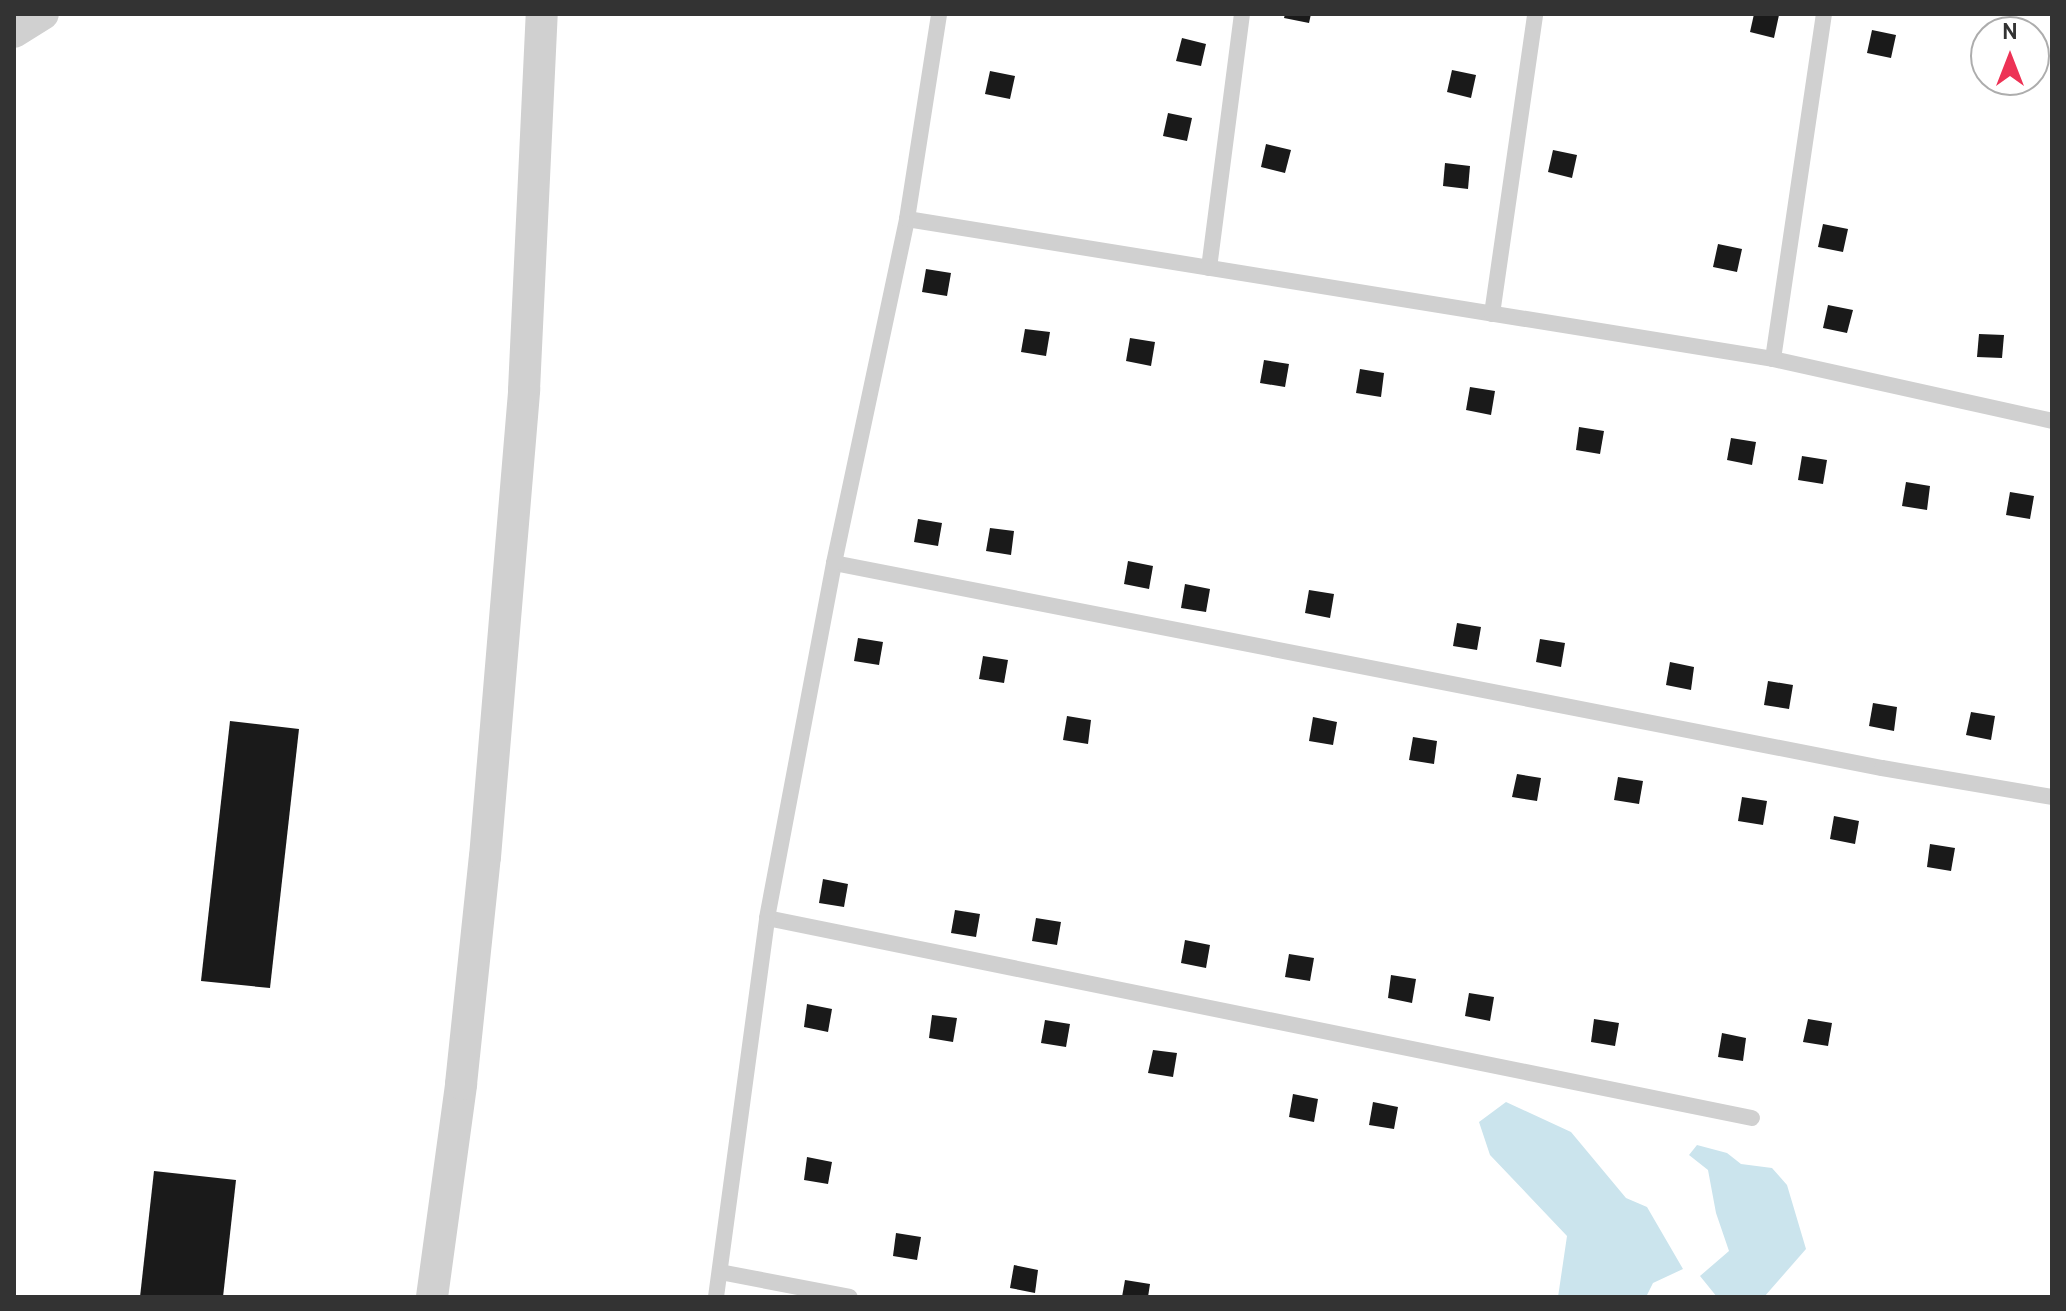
<!DOCTYPE html>
<style>
body{margin:0}
#map{position:relative;width:2066px;height:1311px;overflow:hidden;background:#fff;font-family:Overpass,sans-serif}
div>[style]{position:absolute}
[style*='--x']{left:calc(var(--x)*1px);top:calc(var(--y)*1px);width:calc(var(--w)*1px);rotate:calc(var(--a)*1deg)}
.water>*{inset:0;background:#cbe4ed}
.building>*{inset:0;background:#1a1a1a}
.lane>*{height:16px;margin:-8px;padding:0 8px;transform-origin:8px;border-radius:8px;background:#d0d0d0}
.street>*{height:32px;margin:-16px;padding:0 16px;transform-origin:16px;border-radius:16px;background:#d0d0d0}
span{translate:-50% -50%;white-space:nowrap;text-align:center;line-height:1.15;-webkit-text-stroke:8px #fff;paint-order:stroke}
.frame{position:absolute;inset:0;border:16px solid #333;pointer-events:none}
.north{position:absolute;left:1970px;top:16px;width:80px;height:80px;box-sizing:border-box;background:#fff;border:2px solid #adadad;border-radius:50%;rotate:0deg;font-size:22px;font-weight:700;line-height:32px;text-align:center;color:#333}
.north::after{content:'';display:block;margin:auto;width:28px;height:36px;background:#ed3255;clip-path:polygon(50% 0,100% 100%,50% 72%,0 100%)}
</style>
<div id="map">
<div class="water">
<div style="clip-path:polygon(1506px 1102px,1571px 1132px,1626px 1198px,1647px 1207px,1683px 1269px,1653px 1283px,1646px 1297px,1558px 1297px,1567px 1236px,1490px 1155px,1479px 1122px)"></div>
<div style="clip-path:polygon(1697px 1145px,1727px 1153px,1741px 1164px,1772px 1168px,1787px 1185px,1806px 1249px,1764px 1297px,1717px 1297px,1700px 1276px,1729px 1251px,1716px 1213px,1708px 1170px,1689px 1155px)"></div>
</div>
<div class="building">
<div style="clip-path:polygon(1285px 14px,1311px 14px,1309px 23px,1284px 18px)"></div>
<div style="clip-path:polygon(1754px 14px,1779px 15px,1774px 38px,1750px 32px)"></div>
<div style="clip-path:polygon(1872px 30px,1896px 35px,1891px 58px,1867px 53px)"></div>
<div style="clip-path:polygon(1182px 38px,1206px 44px,1201px 66px,1176px 61px)"></div>
<div style="clip-path:polygon(1985px 47px,1986px 47px,1986px 73px,1979px 71px)"></div>
<div style="clip-path:polygon(1452px 70px,1476px 75px,1471px 98px,1447px 92px)"></div>
<div style="clip-path:polygon(990px 71px,1015px 76px,1010px 99px,985px 94px)"></div>
<div style="clip-path:polygon(1168px 113px,1192px 118px,1187px 141px,1163px 136px)"></div>
<div style="clip-path:polygon(1266px 144px,1291px 150px,1285px 173px,1261px 167px)"></div>
<div style="clip-path:polygon(1553px 150px,1577px 155px,1572px 178px,1548px 172px)"></div>
<div style="clip-path:polygon(1445px 163px,1470px 166px,1468px 189px,1443px 186px)"></div>
<div style="clip-path:polygon(1823px 224px,1848px 229px,1843px 252px,1818px 247px)"></div>
<div style="clip-path:polygon(1718px 244px,1742px 249px,1737px 272px,1713px 267px)"></div>
<div style="clip-path:polygon(926px 269px,951px 273px,947px 296px,922px 292px)"></div>
<div style="clip-path:polygon(1828px 305px,1853px 310px,1847px 333px,1823px 328px)"></div>
<div style="clip-path:polygon(1025px 329px,1050px 332px,1046px 356px,1021px 352px)"></div>
<div style="clip-path:polygon(1979px 334px,2004px 335px,2002px 358px,1977px 357px)"></div>
<div style="clip-path:polygon(1130px 338px,1155px 342px,1151px 366px,1126px 361px)"></div>
<div style="clip-path:polygon(1264px 360px,1289px 364px,1285px 387px,1260px 383px)"></div>
<div style="clip-path:polygon(1360px 369px,1384px 373px,1381px 397px,1356px 393px)"></div>
<div style="clip-path:polygon(1470px 387px,1495px 391px,1491px 415px,1466px 410px)"></div>
<div style="clip-path:polygon(1579px 427px,1604px 431px,1600px 454px,1576px 450px)"></div>
<div style="clip-path:polygon(1731px 438px,1756px 442px,1752px 465px,1727px 460px)"></div>
<div style="clip-path:polygon(1802px 456px,1827px 460px,1823px 484px,1798px 480px)"></div>
<div style="clip-path:polygon(1906px 482px,1930px 486px,1927px 510px,1902px 506px)"></div>
<div style="clip-path:polygon(2010px 492px,2034px 496px,2030px 519px,2006px 515px)"></div>
<div style="clip-path:polygon(918px 519px,942px 523px,938px 546px,914px 542px)"></div>
<div style="clip-path:polygon(990px 528px,1014px 531px,1011px 555px,986px 551px)"></div>
<div style="clip-path:polygon(1128px 561px,1153px 566px,1149px 589px,1124px 584px)"></div>
<div style="clip-path:polygon(1185px 584px,1210px 589px,1206px 612px,1181px 608px)"></div>
<div style="clip-path:polygon(1309px 590px,1334px 594px,1330px 618px,1305px 613px)"></div>
<div style="clip-path:polygon(1457px 623px,1481px 627px,1477px 650px,1453px 646px)"></div>
<div style="clip-path:polygon(858px 638px,883px 642px,879px 665px,854px 661px)"></div>
<div style="clip-path:polygon(1540px 639px,1565px 643px,1561px 667px,1536px 662px)"></div>
<div style="clip-path:polygon(983px 656px,1008px 660px,1004px 683px,979px 679px)"></div>
<div style="clip-path:polygon(1670px 662px,1694px 667px,1691px 690px,1666px 685px)"></div>
<div style="clip-path:polygon(1768px 681px,1793px 685px,1789px 709px,1764px 705px)"></div>
<div style="clip-path:polygon(1873px 703px,1897px 707px,1894px 731px,1869px 726px)"></div>
<div style="clip-path:polygon(1971px 712px,1995px 716px,1991px 740px,1966px 735px)"></div>
<div style="clip-path:polygon(1067px 716px,1091px 720px,1088px 744px,1063px 740px)"></div>
<div style="clip-path:polygon(1313px 717px,1337px 722px,1333px 745px,1309px 741px)"></div>
<div style="clip-path:polygon(230px 721px,299px 729px,270px 988px,201px 981px)"></div>
<div style="clip-path:polygon(1413px 737px,1437px 741px,1434px 764px,1409px 760px)"></div>
<div style="clip-path:polygon(1517px 774px,1541px 778px,1537px 801px,1512px 797px)"></div>
<div style="clip-path:polygon(1618px 777px,1643px 781px,1639px 804px,1614px 800px)"></div>
<div style="clip-path:polygon(1742px 797px,1767px 801px,1763px 825px,1738px 821px)"></div>
<div style="clip-path:polygon(1834px 816px,1859px 821px,1855px 844px,1830px 839px)"></div>
<div style="clip-path:polygon(1930px 844px,1955px 848px,1951px 871px,1927px 867px)"></div>
<div style="clip-path:polygon(823px 879px,848px 884px,844px 907px,819px 903px)"></div>
<div style="clip-path:polygon(955px 910px,980px 914px,976px 937px,951px 933px)"></div>
<div style="clip-path:polygon(1036px 918px,1061px 922px,1057px 945px,1032px 941px)"></div>
<div style="clip-path:polygon(1185px 940px,1210px 945px,1206px 968px,1181px 963px)"></div>
<div style="clip-path:polygon(1289px 954px,1314px 958px,1310px 981px,1285px 977px)"></div>
<div style="clip-path:polygon(1391px 975px,1416px 979px,1412px 1003px,1388px 998px)"></div>
<div style="clip-path:polygon(1469px 993px,1494px 997px,1490px 1021px,1465px 1016px)"></div>
<div style="clip-path:polygon(807px 1004px,832px 1009px,828px 1032px,804px 1027px)"></div>
<div style="clip-path:polygon(932px 1015px,957px 1018px,953px 1042px,929px 1038px)"></div>
<div style="clip-path:polygon(1594px 1019px,1619px 1023px,1615px 1046px,1591px 1042px)"></div>
<div style="clip-path:polygon(1808px 1019px,1832px 1023px,1828px 1046px,1803px 1042px)"></div>
<div style="clip-path:polygon(1045px 1020px,1070px 1024px,1066px 1047px,1041px 1043px)"></div>
<div style="clip-path:polygon(1722px 1033px,1746px 1038px,1743px 1061px,1718px 1057px)"></div>
<div style="clip-path:polygon(1153px 1050px,1177px 1053px,1173px 1077px,1148px 1073px)"></div>
<div style="clip-path:polygon(1293px 1094px,1318px 1099px,1314px 1122px,1289px 1117px)"></div>
<div style="clip-path:polygon(1373px 1102px,1398px 1107px,1394px 1129px,1369px 1125px)"></div>
<div style="clip-path:polygon(807px 1157px,832px 1162px,828px 1184px,804px 1180px)"></div>
<div style="clip-path:polygon(154px 1171px,236px 1180px,223px 1297px,140px 1297px)"></div>
<div style="clip-path:polygon(896px 1233px,921px 1237px,917px 1260px,893px 1256px)"></div>
<div style="clip-path:polygon(1014px 1265px,1038px 1270px,1035px 1293px,1010px 1288px)"></div>
<div style="clip-path:polygon(1125px 1280px,1150px 1284px,1148px 1297px,1122px 1297px)"></div>
</div>
<div class="lane">
<div style="--x:907;--y:219;--w:877;--a:9.18"></div>
<div style="--x:1773;--y:359;--w:286;--a:12.5"></div>
<div style="--x:1209;--y:268;--w:256;--a:-82.6"></div>
<div style="--x:1492;--y:314;--w:303;--a:-81.8"></div>
<div style="--x:1773;--y:359;--w:349;--a:-81.6"></div>
<div style="--x:834;--y:563;--w:1068;--a:11.07"></div>
<div style="--x:1882;--y:768;--w:172;--a:9.7"></div>
<div style="--x:767;--y:918;--w:1005;--a:11.48"></div>
<div style="--x:720;--y:1272;--w:132;--a:10.9"></div>
<div style="--x:716;--y:1297;--w:382;--a:-82.3"></div>
<div style="--x:767;--y:918;--w:361;--a:-79.3"></div>
<div style="--x:834;--y:563;--w:352;--a:-78"></div>
<div style="--x:907;--y:219;--w:207;--a:-81.1"></div>
</div>
<div class="street">
<div style="--x:14;--y:32;--w:34;--a:-32"></div>
<div style="--x:432;--y:1297;--w:215;--a:-82.2"></div>
<div style="--x:461;--y:1084;--w:228;--a:-84"></div>
<div style="--x:485;--y:857;--w:469;--a:-85.2"></div>
<div style="--x:524;--y:390;--w:376;--a:-87.3"></div>
</div>
<div class="frame"></div>
<div class="north">N</div>
</div>
